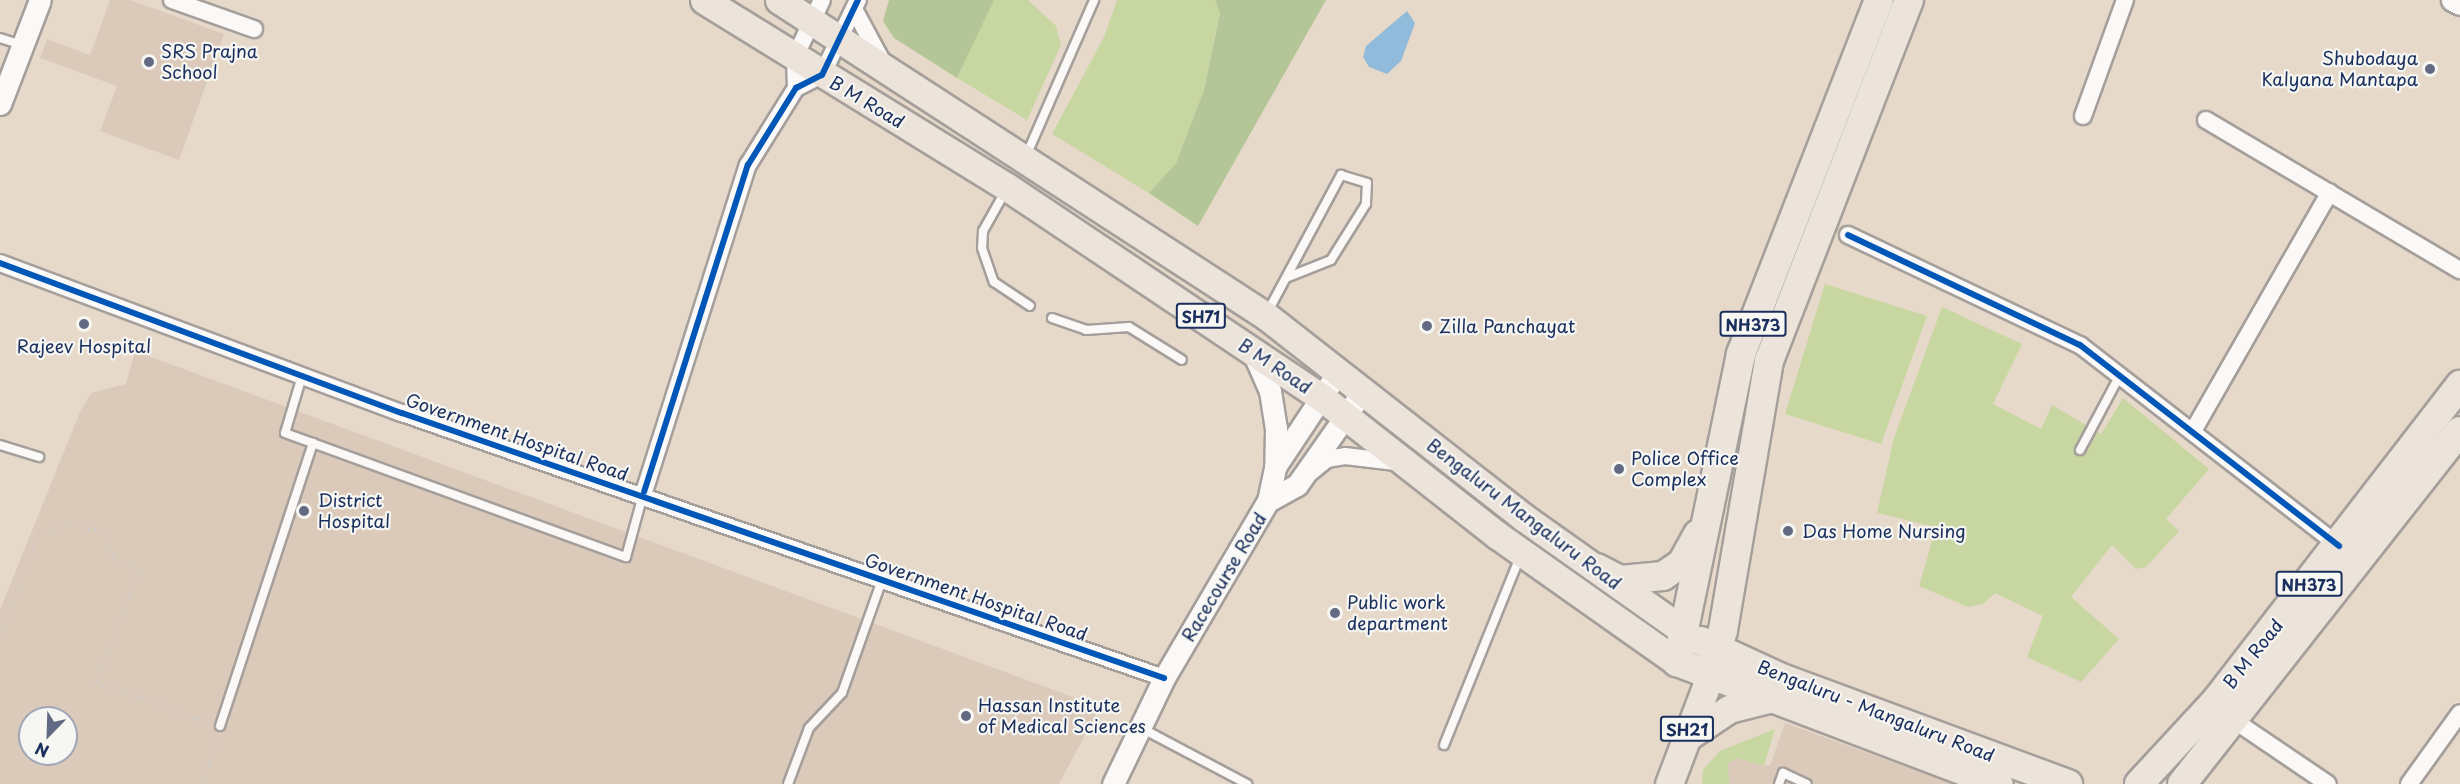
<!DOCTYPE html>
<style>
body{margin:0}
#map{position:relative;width:2460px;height:784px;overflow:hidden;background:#e6d9c9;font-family:"Playpen Sans",sans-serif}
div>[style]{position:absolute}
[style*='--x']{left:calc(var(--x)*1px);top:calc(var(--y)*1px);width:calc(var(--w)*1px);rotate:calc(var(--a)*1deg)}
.built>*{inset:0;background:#dbcaba}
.green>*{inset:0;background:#c8d7a1}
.forest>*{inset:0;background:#b4c697}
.water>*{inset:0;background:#91bbda}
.path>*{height:3px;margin-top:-1.5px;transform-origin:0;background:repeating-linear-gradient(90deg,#cac9c9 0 1.5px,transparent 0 6px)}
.roads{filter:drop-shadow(2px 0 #a59f9c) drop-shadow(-2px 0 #a59f9c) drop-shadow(0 2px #a59f9c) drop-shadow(0 -2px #a59f9c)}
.service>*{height:8px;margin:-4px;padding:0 4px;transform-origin:4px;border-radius:4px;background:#fbf9f7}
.minor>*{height:16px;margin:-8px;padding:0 8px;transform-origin:8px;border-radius:8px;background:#fbf9f7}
.tertiary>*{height:21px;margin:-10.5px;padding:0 10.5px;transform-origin:10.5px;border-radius:10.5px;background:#fbf9f7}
.primary>*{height:27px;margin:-13.5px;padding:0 13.5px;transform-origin:13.5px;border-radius:13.5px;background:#ece3db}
.trunk>*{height:28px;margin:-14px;padding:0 14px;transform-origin:14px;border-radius:14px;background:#ece3db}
.cycleway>*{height:6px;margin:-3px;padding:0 3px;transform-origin:3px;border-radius:3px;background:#0057b8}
.dots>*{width:16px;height:16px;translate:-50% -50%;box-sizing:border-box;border:3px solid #f6f6f2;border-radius:50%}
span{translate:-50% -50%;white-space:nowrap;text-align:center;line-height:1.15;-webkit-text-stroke:4.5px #f6f6f2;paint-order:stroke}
.shield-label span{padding:2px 4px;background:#f6f6f2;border:2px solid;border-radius:4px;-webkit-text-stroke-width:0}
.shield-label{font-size:16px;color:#1b2f5e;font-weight:700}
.poi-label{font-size:18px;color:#1b2f5e}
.left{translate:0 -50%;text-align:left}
.right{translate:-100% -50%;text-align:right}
.street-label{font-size:18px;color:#1b2f5e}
.north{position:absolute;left:18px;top:706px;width:60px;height:60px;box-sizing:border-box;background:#f6f6f2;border:2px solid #9ea6b7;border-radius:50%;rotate:203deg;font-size:16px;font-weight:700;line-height:24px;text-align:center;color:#1b2f5e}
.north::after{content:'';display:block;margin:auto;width:21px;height:27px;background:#626a83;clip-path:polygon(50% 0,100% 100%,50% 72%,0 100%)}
</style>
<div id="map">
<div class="built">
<div style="clip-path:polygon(110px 0,130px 0,224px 34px,179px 160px,100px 131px,117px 86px,40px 58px,47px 39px,90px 55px)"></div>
<div style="clip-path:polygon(evenodd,135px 351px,1100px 707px,1059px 784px,0 784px,0 610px,80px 412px,91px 393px,126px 384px,135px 351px,30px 718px,66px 718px,66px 754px,30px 754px,30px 718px)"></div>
<div style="clip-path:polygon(1785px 723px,1953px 784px,1729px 784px,1728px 763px,1737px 758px,1770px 766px)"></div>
</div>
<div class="green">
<div style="clip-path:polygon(993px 0,1028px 0,1056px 26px,1061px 45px,1027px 120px,957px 78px)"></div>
<div style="clip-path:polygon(1117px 0,1215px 0,1220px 12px,1204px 90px,1176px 163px,1149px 193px,1052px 134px,1104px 37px)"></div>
<div style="clip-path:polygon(1825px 284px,1927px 316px,1881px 444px,1785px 414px)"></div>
<div style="clip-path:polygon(1942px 307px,2022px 344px,1993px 404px,2041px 429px,2052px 405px,2101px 434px,2123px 398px,2209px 469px,2166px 519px,2179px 531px,2146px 567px,2136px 569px,2112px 545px,2071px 597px,2119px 639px,2081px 682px,2027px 657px,2043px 616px,1995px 593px,1983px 604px,1968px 607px,1919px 586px,1936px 527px,1877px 513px,1894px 438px)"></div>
<div style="clip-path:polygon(1775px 729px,1764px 766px,1737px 758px,1728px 763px,1729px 784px,1702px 784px,1703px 770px,1720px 751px)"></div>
</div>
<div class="forest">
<div style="clip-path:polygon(889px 0,994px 0,957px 78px,894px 38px,883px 21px)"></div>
<div style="clip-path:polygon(1215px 0,1326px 0,1198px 226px,1149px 193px,1176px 163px,1204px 90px,1220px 13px)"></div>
</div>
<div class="water">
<div style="clip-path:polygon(1407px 11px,1415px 23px,1401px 61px,1387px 74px,1369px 67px,1363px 57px,1366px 46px)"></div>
</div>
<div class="path">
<div style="--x:0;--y:636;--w:108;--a:-69.4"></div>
<div style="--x:38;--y:535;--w:35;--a:-20"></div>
<div style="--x:71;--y:523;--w:35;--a:15"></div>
<div style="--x:105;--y:532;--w:26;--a:74"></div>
<div style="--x:112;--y:557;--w:30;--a:24"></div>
<div style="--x:139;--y:569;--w:121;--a:110.4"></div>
<div style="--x:97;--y:682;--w:118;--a:19.8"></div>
<div style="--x:202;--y:784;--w:49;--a:-72.3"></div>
</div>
<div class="roads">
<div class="service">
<div style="--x:0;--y:38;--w:22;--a:18"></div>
<div style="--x:1026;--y:156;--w:170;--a:-66.4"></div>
<div style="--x:1006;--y:190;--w:47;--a:119.3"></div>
<div style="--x:983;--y:231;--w:17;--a:93"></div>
<div style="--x:982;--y:248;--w:36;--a:71"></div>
<div style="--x:994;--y:282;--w:43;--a:33.7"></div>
<div style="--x:1267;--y:313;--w:157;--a:-61.8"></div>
<div style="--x:1341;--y:175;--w:27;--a:17"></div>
<div style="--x:1367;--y:183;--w:21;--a:93"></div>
<div style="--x:1366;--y:204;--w:66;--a:122"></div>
<div style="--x:1331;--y:260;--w:46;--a:158.4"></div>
<div style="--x:1052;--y:318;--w:36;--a:19"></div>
<div style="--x:1086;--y:330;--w:43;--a:-4"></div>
<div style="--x:1129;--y:327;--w:62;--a:31.9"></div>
<div style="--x:302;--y:376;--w:59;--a:106.6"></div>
<div style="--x:285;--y:433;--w:363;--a:20"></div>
<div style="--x:626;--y:557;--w:64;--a:-74.7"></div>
<div style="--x:0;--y:445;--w:41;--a:17.1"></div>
<div style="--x:2080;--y:450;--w:85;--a:-61.9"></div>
<div style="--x:220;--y:726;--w:298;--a:-71.8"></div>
<div style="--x:1143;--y:729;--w:118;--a:27.9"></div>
<div style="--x:1444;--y:745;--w:203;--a:-68"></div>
<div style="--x:788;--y:784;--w:60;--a:-69.4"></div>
<div style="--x:809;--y:728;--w:48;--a:-46.7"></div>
<div style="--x:842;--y:693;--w:120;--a:-70.5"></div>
<div style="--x:1779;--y:784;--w:12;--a:-70"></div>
<div style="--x:1783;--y:773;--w:26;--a:25"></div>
</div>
<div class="minor">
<div style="--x:172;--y:0;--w:87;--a:19.5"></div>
<div style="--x:854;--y:9;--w:59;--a:61.7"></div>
<div style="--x:796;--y:88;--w:31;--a:-92"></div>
<div style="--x:795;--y:57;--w:63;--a:-64.7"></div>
<div style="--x:2083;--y:116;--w:123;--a:-70.1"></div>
<div style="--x:2206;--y:120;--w:295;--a:30.6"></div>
<div style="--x:1848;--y:235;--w:257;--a:25.4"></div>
<div style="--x:2080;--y:345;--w:328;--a:37.8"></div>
<div style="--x:0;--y:263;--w:429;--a:20.5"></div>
<div style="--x:402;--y:413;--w:807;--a:19.18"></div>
<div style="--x:2193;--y:431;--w:275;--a:-60.2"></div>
<div style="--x:1311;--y:472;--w:21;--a:-39"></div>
<div style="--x:1327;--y:459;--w:18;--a:-9"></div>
<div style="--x:1345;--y:456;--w:51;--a:6.7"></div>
<div style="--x:644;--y:492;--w:343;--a:-72.4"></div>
<div style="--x:748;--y:165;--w:91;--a:-58.1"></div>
<div style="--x:796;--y:88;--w:29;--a:-27"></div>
<div style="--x:822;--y:75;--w:83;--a:-64.4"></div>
<div style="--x:2235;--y:721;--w:112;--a:34.1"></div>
<div style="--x:2409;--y:784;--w:87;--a:-54.3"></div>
</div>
<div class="tertiary">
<div style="--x:2452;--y:0;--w:9;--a:27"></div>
<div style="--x:0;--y:104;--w:111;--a:-69"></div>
<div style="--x:1252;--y:350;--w:45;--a:66.3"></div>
<div style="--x:1270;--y:391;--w:37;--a:81"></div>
<div style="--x:1276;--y:428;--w:39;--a:91"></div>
<div style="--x:1268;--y:501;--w:35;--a:-78"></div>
<div style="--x:1275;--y:467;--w:114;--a:-56.4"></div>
<div style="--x:1113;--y:784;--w:118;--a:-64.3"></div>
<div style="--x:1164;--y:678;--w:205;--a:-59.6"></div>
<div style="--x:1268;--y:501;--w:33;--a:-29"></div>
<div style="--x:1297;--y:485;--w:115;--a:-54.9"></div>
</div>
<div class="primary">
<div style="--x:704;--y:0;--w:356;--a:31.7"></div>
<div style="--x:1007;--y:187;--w:378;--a:33.8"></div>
<div style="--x:1321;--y:397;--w:224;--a:38.1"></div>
<div style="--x:1497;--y:535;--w:220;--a:35.2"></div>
<div style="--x:779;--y:0;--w:581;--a:32.98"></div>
<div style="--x:1266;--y:316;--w:326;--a:38"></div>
<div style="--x:1523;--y:517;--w:201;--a:35.3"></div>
<div style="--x:1684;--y:739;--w:54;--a:-33.7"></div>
<div style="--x:1729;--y:709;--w:40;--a:-14.4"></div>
<div style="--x:1669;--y:784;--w:116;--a:-69.2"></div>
</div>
<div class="trunk">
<div style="--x:1879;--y:0;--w:380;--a:111.3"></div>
<div style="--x:1741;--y:354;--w:315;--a:101.7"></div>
<div style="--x:1677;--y:662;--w:344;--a:20.8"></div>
<div style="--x:1597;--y:568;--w:26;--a:28"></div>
<div style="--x:1620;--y:580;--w:43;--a:-5.3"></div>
<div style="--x:1663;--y:576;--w:23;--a:-34"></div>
<div style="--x:1682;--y:563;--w:33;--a:-61"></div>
<div style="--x:1701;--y:641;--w:91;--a:24.6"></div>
<div style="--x:1784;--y:679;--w:303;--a:20.3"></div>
<div style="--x:1710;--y:676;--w:48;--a:-74.2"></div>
<div style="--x:1723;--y:630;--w:273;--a:-80.3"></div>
<div style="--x:1769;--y:361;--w:387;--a:-68.8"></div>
<div style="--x:2139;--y:784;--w:112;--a:-47.2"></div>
<div style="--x:2215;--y:702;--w:401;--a:-52.3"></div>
<div style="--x:2182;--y:784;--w:449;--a:-51.8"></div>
</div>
</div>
<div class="cycleway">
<div style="--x:1848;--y:235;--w:257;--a:25.4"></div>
<div style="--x:2080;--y:345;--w:328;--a:37.8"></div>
<div style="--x:0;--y:263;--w:429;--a:20.5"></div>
<div style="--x:402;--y:413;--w:807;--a:19.18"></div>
<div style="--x:644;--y:492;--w:343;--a:-72.4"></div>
<div style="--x:748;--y:165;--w:91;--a:-58.1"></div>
<div style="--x:796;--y:88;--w:29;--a:-27"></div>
<div style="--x:822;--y:75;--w:83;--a:-64.4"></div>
</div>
<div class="dots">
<div style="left:149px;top:62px;background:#626a83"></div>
<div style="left:2430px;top:69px;background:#626a83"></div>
<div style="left:84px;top:324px;background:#626a83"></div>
<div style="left:1427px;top:326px;background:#626a83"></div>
<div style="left:1619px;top:469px;background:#626a83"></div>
<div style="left:304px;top:511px;background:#626a83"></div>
<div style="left:1788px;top:531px;background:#626a83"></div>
<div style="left:1335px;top:613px;background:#626a83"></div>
<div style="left:966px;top:716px;background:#626a83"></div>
</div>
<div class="shield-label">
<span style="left:1201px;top:316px">SH71</span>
<span style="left:1753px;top:324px">NH373</span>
<span style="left:2309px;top:584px">NH373</span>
<span style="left:1687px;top:729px">SH21</span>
</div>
<div class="poi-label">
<span class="left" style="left:161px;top:62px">SRS Prajna<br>School</span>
<span class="right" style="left:2418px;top:69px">Shubodaya<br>Kalyana Mantapa</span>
<span class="left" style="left:1439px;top:326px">Zilla Panchayat</span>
<span style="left:84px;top:346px">Rajeev Hospital</span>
<span class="left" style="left:1631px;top:469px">Police Office<br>Complex</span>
<span class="left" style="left:318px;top:511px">District<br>Hospital</span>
<span class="left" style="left:1802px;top:531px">Das Home Nursing</span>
<span class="left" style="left:1347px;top:613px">Public work<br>department</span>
<span class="left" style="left:978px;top:716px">Hassan Institute<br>of Medical Sciences</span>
</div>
<div class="street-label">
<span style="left:867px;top:102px;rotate:31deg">B M Road</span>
<span style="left:1275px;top:366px;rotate:34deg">B M Road</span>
<span style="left:517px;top:437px;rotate:19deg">Government Hospital Road</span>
<span style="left:1524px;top:514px;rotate:37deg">Bengaluru Mangaluru Road</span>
<span style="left:1224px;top:577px;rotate:-59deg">Racecourse Road</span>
<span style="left:976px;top:597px;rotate:19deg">Government Hospital Road</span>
<span style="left:2253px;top:654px;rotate:-51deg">B M Road</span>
<span style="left:1876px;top:711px;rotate:21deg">Bengaluru - Mangaluru Road</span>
</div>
<div class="north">N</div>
</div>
